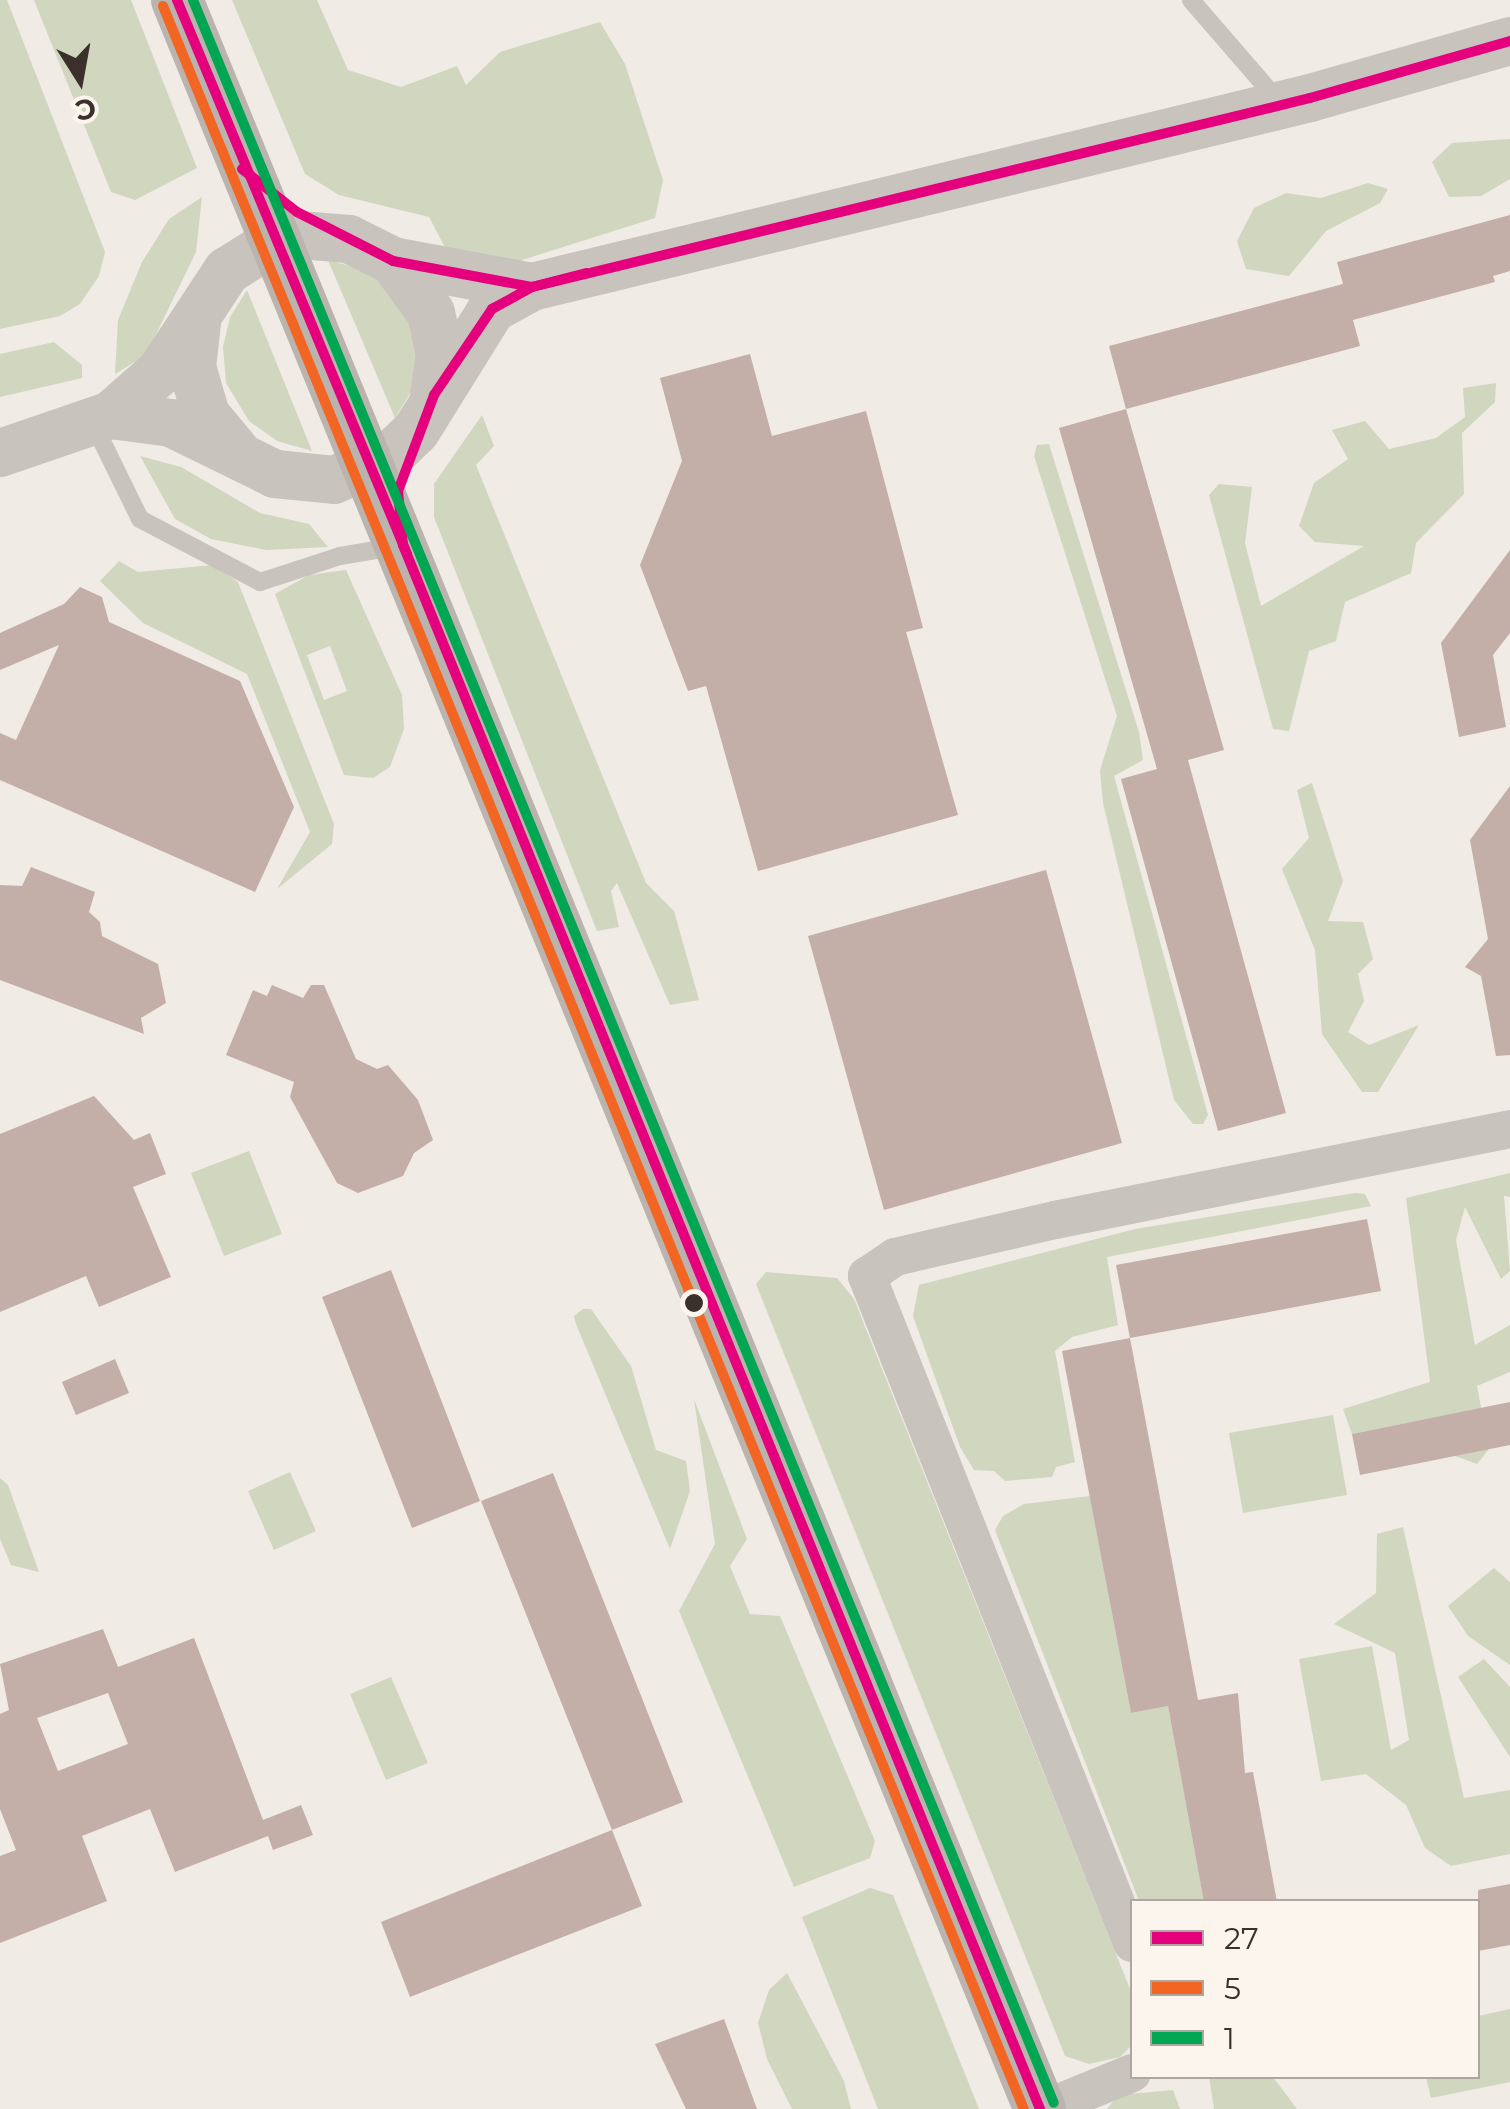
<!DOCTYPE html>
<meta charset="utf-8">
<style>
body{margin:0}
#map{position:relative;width:1510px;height:2109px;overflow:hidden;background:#f0ebe5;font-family:Montserrat,sans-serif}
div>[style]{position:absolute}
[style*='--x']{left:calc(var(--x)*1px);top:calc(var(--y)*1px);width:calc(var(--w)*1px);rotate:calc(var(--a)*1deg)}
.green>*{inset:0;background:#d1d6bf}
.building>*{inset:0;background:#c3afa7}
.service>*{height:18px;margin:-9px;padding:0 9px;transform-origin:9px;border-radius:9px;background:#c9c3be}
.minor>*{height:38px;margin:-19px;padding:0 19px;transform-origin:19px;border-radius:19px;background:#c9c3be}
.tertiary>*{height:48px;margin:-24px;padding:0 24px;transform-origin:24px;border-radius:24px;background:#c9c3be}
.secondary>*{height:52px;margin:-26px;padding:0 26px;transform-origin:26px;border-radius:26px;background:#bab3ae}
.bus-1>*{height:10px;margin:-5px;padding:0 5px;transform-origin:5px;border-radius:5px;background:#e5007d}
.bus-2>*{height:10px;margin:-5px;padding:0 5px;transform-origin:5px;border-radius:5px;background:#f26522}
.bus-3>*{height:10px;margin:-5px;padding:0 5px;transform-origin:5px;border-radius:5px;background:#00a651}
.dots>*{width:28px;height:28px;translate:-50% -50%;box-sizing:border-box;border:5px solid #fbf5ee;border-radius:50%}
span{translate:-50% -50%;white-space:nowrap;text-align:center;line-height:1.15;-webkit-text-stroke:9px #fbf5ee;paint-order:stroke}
.legend{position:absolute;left:1130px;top:1899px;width:350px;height:180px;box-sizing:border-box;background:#fbf5ee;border:2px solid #aea6a0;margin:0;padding:12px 18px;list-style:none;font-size:30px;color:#3b302b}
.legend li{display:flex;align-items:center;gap:20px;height:50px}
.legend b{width:50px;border:2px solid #aea6a0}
.north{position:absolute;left:30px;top:30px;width:100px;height:100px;-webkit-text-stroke:8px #fbf5ee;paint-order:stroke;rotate:169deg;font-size:28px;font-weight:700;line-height:40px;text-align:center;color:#3b302b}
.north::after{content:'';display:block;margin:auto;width:35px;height:45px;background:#3b302b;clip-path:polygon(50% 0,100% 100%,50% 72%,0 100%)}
</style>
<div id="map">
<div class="green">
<div style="clip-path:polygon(0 0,7px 0,105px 252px,99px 276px,80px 304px,60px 316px,0 329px)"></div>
<div style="clip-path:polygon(34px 0,131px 0,197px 168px,135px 200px,111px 192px)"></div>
<div style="clip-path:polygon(232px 0,317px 0,348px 70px,401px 87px,457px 66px,466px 85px,500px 52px,600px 22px,625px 64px,663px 180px,655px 218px,519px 261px,448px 253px,429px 217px,339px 195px,305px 174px)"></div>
<div style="clip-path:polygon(1510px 139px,1510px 179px,1481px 196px,1449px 197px,1432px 162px,1452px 143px)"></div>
<div style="clip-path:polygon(1368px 183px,1388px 189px,1380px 203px,1326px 231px,1289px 276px,1246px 269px,1237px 241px,1254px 208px,1286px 193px,1321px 198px)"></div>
<div style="clip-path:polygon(202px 197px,196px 252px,146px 355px,115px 374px,118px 320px,142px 262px,169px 219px)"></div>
<div style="clip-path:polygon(328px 260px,361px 269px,391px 290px,411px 321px,417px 349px,412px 390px,395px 418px)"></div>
<div style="clip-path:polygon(247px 290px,312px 451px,277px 441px,249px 421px,226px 383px,223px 347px,230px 317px)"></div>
<div style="clip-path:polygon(54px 342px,82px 365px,82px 378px,0 397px,0 354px)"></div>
<div style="clip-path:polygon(1496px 383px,1495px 402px,1462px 433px,1464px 494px,1416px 543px,1411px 573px,1345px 602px,1336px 641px,1309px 651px,1289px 731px,1273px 729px,1209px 495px,1219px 484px,1252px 487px,1245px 543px,1261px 606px,1364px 546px,1315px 542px,1299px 526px,1314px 483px,1348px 459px,1332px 430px,1365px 421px,1389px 449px,1436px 438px,1465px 417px,1463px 388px)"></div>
<div style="clip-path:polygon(482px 415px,494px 446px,476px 465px,646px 883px,674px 911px,699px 1000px,670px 1005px,617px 883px,611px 891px,619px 927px,597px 931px,434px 517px,434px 484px)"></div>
<div style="clip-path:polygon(1049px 444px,1139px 732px,1143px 760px,1114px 776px,1208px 1115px,1203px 1124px,1193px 1124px,1174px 1100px,1103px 803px,1100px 770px,1117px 716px,1034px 456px,1037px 445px)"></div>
<div style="clip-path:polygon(140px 456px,181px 467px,260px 513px,309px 524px,328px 547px,266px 550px,211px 539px,175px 519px)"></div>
<div style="clip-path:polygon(119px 561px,138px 572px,213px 565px,238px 582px,334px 824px,332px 844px,277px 889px,310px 832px,247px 674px,143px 623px,100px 581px)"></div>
<div style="clip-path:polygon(evenodd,346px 570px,402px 695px,404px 729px,390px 767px,373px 778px,344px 775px,275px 594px,309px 575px,346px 570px,330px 646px,347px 691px,324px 700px,307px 655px,330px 646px)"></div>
<div style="clip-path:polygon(1312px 783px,1343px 881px,1328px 921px,1363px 922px,1373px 959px,1358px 974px,1364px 1001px,1348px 1032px,1369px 1045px,1419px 1025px,1378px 1092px,1362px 1092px,1322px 1034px,1315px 950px,1282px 869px,1309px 838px,1297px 790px)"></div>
<div style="clip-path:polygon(249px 1151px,282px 1234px,224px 1256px,191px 1173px)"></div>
<div style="clip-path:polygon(1510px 1173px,1510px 1197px,1504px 1196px,1510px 1271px,1501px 1279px,1465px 1207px,1456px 1240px,1475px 1345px,1510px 1325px,1510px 1372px,1477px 1386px,1489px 1449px,1477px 1464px,1455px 1456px,1447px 1415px,1352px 1434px,1343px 1409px,1430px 1382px,1406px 1198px)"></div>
<div style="clip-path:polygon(1355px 1193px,1365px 1194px,1371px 1206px,1107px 1257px,1118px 1325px,1072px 1337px,1055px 1351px,1075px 1462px,1056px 1467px,1052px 1477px,1005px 1481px,994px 1471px,974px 1470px,960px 1447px,913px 1316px,919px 1285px,1135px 1229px)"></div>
<div style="clip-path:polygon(766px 1272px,837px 1278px,854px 1299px,1132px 1994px,1132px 2045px,1120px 2057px,1089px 2064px,1065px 2056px,756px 1284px)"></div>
<div style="clip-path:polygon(583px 1309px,591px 1309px,631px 1366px,656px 1450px,686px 1461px,690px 1491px,670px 1549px,576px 1324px,574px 1316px)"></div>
<div style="clip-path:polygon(694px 1399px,747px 1539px,730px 1566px,750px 1614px,780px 1616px,875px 1841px,870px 1858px,794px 1887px,679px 1611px,715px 1544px)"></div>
<div style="clip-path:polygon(1333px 1415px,1347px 1495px,1243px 1513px,1229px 1433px)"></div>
<div style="clip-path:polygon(290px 1472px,316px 1531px,274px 1550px,248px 1491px)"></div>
<div style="clip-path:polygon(0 1478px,8px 1485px,39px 1572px,11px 1565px,0 1539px)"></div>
<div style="clip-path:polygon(1090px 1496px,1131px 1713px,1168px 1706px,1204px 1901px,1139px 1901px,995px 1530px,1003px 1516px,1024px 1504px)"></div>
<div style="clip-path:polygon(1403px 1527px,1464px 1798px,1510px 1790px,1510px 1854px,1451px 1866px,1425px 1848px,1406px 1805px,1366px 1774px,1321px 1781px,1299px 1659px,1372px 1646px,1391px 1750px,1409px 1740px,1395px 1653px,1334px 1624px,1376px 1593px,1377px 1534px)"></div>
<div style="clip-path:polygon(1494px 1568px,1510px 1582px,1510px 1665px,1468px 1636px,1448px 1606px)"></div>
<div style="clip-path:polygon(1484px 1659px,1510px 1687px,1510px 1757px,1458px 1677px)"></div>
<div style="clip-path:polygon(391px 1677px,428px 1763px,386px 1780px,350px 1694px)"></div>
<div style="clip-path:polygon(870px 1888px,893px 1895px,979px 2109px,878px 2109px,802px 1917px)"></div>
<div style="clip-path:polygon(787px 1973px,844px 2081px,851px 2109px,792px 2109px,767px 2059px,758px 2023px,769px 1990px)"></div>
<div style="clip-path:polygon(1510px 2009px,1510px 2082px,1431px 2098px,1426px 2077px,1478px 2076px,1478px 2016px)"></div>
<div style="clip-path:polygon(1273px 2077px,1297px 2109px,1214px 2109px,1209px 2077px)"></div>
<div style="clip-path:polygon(1173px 2090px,1180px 2109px,1107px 2109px,1118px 2095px)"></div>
</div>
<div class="building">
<div style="clip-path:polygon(1510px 215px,1510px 271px,1493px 276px,1495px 282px,1353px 320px,1360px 346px,1126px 409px,1109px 346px,1343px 284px,1337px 262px)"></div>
<div style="clip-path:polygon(750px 354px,772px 436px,866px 411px,923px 628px,906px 632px,958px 815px,758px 871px,706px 686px,688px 691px,640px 565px,682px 461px,660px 378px)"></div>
<div style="clip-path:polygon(1126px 409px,1224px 750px,1188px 760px,1286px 1113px,1218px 1131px,1121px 779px,1157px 769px,1059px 428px)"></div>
<div style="clip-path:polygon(1510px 550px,1510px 633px,1493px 655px,1506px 727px,1459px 737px,1441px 643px)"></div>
<div style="clip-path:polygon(80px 587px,102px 597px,109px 622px,240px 681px,294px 807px,255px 892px,0 780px,0 733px,16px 740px,59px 645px,0 670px,0 633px,64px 604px)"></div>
<div style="clip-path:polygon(1510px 786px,1510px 1055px,1496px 1056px,1481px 976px,1465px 967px,1488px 939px,1470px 840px)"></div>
<div style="clip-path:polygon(31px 867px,95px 892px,89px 912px,100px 922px,102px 936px,158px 964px,166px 1003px,141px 1018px,144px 1034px,0 980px,0 885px,22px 886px)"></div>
<div style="clip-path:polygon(1046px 870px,1122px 1143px,884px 1210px,808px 936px)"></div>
<div style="clip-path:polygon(272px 985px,303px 998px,311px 985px,324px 985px,356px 1059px,377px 1069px,388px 1065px,418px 1100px,433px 1140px,414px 1153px,403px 1176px,358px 1193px,337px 1183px,290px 1097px,294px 1082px,226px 1055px,253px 990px,267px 996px)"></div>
<div style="clip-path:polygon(94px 1096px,134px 1140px,150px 1133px,166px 1174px,133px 1187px,171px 1277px,99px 1307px,86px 1276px,0 1312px,0 1134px)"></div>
<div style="clip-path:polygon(1367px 1219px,1381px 1291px,1130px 1338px,1116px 1265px)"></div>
<div style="clip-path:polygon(391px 1270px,480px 1501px,412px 1528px,322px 1297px)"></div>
<div style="clip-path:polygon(1130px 1338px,1198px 1700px,1238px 1693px,1245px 1773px,1253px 1772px,1277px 1902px,1204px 1902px,1168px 1706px,1131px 1713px,1062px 1351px)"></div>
<div style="clip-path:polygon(115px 1359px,129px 1393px,76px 1415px,62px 1382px)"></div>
<div style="clip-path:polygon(1510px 1402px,1510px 1445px,1360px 1475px,1352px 1434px)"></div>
<div style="clip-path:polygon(553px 1473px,683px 1802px,612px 1830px,642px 1906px,410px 1997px,381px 1922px,612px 1830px,481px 1501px)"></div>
<div style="clip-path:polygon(evenodd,103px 1629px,118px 1667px,194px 1638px,263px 1820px,301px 1805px,313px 1835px,273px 1850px,268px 1836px,175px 1872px,150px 1809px,82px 1836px,107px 1901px,0 1943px,0 1856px,16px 1850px,0 1809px,0 1714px,9px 1710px,0 1664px,103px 1629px,108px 1693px,128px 1744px,58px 1771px,37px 1718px,108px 1693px)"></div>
<div style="clip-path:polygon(1510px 1884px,1510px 1945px,1478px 1951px,1478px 1890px)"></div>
<div style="clip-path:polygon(724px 2019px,757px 2109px,686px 2109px,655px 2044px)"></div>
</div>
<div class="service">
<div style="--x:1191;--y:0;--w:135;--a:49.2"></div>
<div style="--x:92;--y:421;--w:109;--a:63.9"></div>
<div style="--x:140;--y:519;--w:136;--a:27.7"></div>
<div style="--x:260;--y:582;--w:84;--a:-18"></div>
<div style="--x:340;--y:556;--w:55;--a:-9.5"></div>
</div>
<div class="minor">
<div style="--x:1132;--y:1943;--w:718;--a:-111.67"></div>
<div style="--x:867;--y:1276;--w:34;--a:-34"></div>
<div style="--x:895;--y:1257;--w:164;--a:-13"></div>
<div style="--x:1055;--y:1220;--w:464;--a:-11.3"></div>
<div style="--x:1044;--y:2109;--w:95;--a:-22.2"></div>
</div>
<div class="tertiary">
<div style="--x:393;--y:261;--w:64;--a:53.8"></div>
<div style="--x:431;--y:313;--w:42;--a:77.6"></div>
<div style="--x:440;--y:354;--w:41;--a:98.3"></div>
<div style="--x:197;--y:323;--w:44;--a:96.5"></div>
<div style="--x:192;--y:367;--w:50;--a:73.7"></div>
<div style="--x:206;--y:415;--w:47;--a:50.2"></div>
<div style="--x:111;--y:415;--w:61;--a:7.6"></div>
<div style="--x:171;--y:423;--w:116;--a:26.1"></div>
<div style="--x:275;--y:474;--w:59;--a:5.8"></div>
<div style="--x:334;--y:480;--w:61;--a:-23.2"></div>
<div style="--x:390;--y:456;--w:36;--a:-44"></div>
<div style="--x:416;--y:431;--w:144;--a:-58.1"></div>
<div style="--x:492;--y:309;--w:46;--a:-28.8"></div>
<div style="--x:532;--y:287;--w:801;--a:-13.65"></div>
<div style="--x:1310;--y:98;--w:208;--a:-15.9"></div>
<div style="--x:0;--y:453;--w:117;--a:-18.9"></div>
<div style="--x:111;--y:415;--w:67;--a:-41.3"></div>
<div style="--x:161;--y:371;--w:120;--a:-56.6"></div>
<div style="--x:227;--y:271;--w:54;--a:-32.2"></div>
<div style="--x:273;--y:242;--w:27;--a:-15"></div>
<div style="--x:299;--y:235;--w:50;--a:4.6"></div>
<div style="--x:349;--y:239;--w:49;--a:26.6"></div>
<div style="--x:393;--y:261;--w:141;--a:10.6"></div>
</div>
<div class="secondary">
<div style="--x:177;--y:0;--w:2279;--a:67.75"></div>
</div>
<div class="bus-1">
<div style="--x:177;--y:0;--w:600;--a:67.45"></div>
<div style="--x:242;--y:169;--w:70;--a:38"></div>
<div style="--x:297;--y:212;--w:108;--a:27"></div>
<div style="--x:393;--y:261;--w:141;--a:10.6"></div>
<div style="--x:532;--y:287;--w:56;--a:-14.5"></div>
<div style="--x:1040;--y:2109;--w:1689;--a:-112.16"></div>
<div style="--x:403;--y:545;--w:54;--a:-95.3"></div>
<div style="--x:398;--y:491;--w:103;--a:-69.4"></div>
<div style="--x:434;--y:395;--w:104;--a:-56"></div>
<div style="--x:492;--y:309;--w:46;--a:-28.8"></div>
<div style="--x:532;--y:287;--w:801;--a:-13.65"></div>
<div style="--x:1310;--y:98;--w:208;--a:-15.9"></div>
</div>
<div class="bus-2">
<div style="--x:163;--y:6;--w:2272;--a:67.74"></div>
</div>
<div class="bus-3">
<div style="--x:193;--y:0;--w:2272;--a:67.74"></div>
</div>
<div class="dots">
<div style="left:694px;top:1303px;background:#3b302b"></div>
</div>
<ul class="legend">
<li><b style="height:12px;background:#e5007d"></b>27</li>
<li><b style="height:12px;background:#f26522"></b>5</li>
<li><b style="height:12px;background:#00a651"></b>1</li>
</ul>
<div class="north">С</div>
</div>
